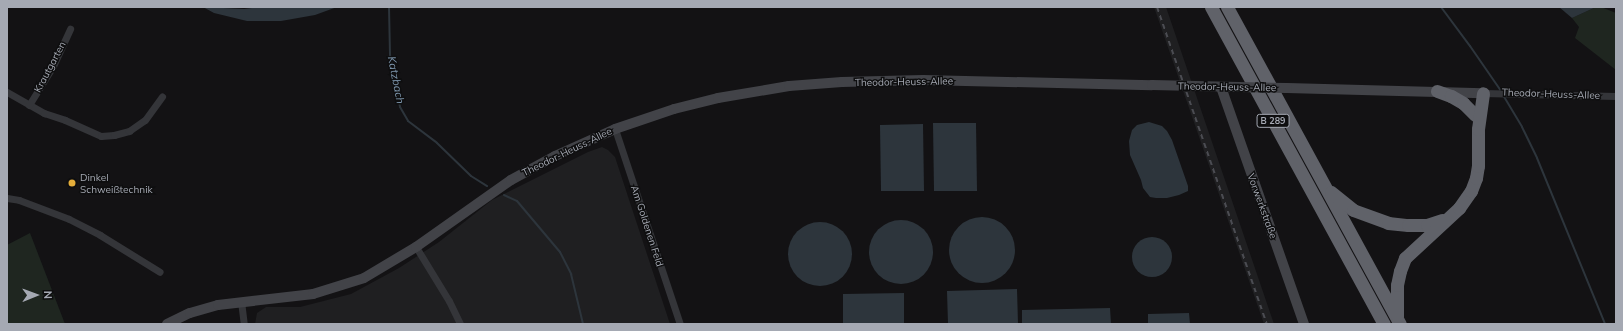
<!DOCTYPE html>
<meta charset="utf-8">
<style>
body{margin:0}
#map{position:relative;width:1623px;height:331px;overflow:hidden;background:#131214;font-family:Mulish,sans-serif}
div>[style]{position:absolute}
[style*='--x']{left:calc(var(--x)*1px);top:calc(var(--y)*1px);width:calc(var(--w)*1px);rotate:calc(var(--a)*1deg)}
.built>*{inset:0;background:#1f1f21}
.green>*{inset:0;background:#1f2620}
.water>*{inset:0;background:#2d353c}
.round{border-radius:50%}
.stream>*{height:2px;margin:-1px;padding:0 1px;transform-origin:1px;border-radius:1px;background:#2d353c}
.street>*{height:7px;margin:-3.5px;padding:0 3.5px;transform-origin:3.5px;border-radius:3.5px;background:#343539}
.secondary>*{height:10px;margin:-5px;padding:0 5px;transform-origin:5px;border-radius:5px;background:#424348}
.highway>*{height:13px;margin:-6.5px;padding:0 6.5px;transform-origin:6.5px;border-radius:6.5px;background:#606269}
.rail>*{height:2px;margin-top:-1px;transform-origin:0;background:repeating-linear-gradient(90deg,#4b4c52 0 5px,transparent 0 9px)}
.secondary-bridge>*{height:10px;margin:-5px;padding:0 5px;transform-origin:5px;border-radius:5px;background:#424348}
.dots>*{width:11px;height:11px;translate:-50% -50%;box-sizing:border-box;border:2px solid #0e0e0f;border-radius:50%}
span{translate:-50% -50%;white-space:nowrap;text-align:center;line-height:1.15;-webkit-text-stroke:3px #0e0e0f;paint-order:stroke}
.shield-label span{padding:1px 3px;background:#0e0e0f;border:1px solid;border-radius:3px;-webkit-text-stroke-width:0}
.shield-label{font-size:9px;color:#a5a9b3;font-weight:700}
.street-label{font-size:10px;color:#a5a9b3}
.poi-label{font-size:10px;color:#a5a9b3}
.left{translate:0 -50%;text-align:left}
.water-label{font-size:11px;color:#7e96ad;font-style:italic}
.frame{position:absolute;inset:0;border:8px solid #a5a9b3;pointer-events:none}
.north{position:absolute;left:16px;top:275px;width:40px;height:40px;-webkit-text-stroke:3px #0e0e0f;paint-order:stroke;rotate:89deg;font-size:11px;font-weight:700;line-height:16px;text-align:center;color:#a5a9b3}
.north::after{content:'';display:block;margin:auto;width:14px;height:18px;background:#a5a9b3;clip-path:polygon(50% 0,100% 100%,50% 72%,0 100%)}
</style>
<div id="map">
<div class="built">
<div style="clip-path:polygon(1154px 7px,1166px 7px,1274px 324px,1264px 324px)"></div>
<div style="clip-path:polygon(602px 147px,608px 150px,615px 157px,670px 324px,255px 324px,257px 313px,266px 307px,300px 307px,351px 294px,399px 268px,439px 242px,492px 200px,588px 152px)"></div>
</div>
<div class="green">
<div style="clip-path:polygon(1596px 7px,1601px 7px,1616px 13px,1616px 70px,1575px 38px,1579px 27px,1572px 18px)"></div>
<div style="clip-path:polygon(30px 233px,65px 324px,7px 324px,7px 245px)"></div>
</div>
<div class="water">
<div style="clip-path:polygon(203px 7px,244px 9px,260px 7px,337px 7px,315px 15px,281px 21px,247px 21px,214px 13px)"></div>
<div style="clip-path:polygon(1559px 7px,1596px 7px,1572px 18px)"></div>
<div style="clip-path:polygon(1149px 122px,1162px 126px,1167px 131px,1172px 140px,1188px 186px,1188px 191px,1179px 195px,1167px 198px,1156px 198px,1150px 197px,1143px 188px,1141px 180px,1130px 155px,1129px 141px,1132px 130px,1137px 125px)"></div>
<div style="clip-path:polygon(933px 123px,976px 123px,977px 191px,934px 191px)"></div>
<div style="clip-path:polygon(923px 124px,924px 191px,881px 191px,880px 125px)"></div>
<div class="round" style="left:949px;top:217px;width:66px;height:66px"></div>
<div class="round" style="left:869px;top:220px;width:64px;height:64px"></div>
<div class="round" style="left:788px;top:222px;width:64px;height:64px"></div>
<div class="round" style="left:1132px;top:237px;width:40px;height:40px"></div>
<div style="clip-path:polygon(1017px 289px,1018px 324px,948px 324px,947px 291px)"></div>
<div style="clip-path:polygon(904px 293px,904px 324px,843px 324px,843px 294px)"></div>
<div style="clip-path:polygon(1110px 308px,1111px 324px,1022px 324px,1022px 310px)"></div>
<div style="clip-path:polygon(1189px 313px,1190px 324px,1148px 324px,1148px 314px)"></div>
</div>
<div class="stream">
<div style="--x:389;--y:7;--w:48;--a:88.8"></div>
<div style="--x:390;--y:55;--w:53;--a:79.1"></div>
<div style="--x:400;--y:107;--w:16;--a:60"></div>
<div style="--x:408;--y:121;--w:36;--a:37"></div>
<div style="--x:437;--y:143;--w:47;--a:44.1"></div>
<div style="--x:471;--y:176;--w:19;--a:32"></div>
<div style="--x:1441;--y:7;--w:49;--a:53.4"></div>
<div style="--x:1470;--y:46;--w:55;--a:55.4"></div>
<div style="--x:1503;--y:95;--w:37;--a:59"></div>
<div style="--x:1522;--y:127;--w:34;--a:64"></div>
<div style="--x:1537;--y:158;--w:179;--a:67.7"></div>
<div style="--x:504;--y:195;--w:14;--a:25"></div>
<div style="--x:517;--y:201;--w:67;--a:49.9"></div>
<div style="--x:560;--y:252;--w:25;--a:63"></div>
<div style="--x:571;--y:274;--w:51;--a:76.5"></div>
</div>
<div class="street">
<div style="--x:7;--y:92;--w:43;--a:29.6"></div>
<div style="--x:44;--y:113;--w:22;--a:18"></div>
<div style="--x:65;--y:120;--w:39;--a:24"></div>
<div style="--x:101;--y:136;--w:13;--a:-4"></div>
<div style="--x:114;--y:135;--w:16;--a:-15"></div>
<div style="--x:129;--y:131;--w:19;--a:-35"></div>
<div style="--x:145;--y:120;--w:29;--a:-54"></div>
<div style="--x:1483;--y:93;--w:133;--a:1.3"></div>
<div style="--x:29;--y:105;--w:46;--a:-58.4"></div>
<div style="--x:53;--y:66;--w:41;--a:-65.3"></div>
<div style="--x:615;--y:129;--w:206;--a:71.6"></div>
<div style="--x:7;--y:198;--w:12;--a:9"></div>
<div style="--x:19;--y:200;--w:53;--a:20.8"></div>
<div style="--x:69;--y:219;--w:35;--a:27"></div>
<div style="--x:100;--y:235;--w:70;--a:31.7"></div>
<div style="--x:416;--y:247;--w:63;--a:58.6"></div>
<div style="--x:449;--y:301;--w:25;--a:64"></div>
<div style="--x:241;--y:301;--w:23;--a:83"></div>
</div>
<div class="secondary">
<div style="--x:1221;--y:87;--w:251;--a:70.7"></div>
<div style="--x:1287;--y:88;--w:196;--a:1.5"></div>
<div style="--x:167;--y:324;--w:25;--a:-26"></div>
<div style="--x:190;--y:313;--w:29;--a:-16"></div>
<div style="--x:218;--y:305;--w:96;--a:-6.6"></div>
<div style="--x:313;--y:294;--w:53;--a:-17.4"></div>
<div style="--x:364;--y:278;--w:61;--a:-30.8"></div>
<div style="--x:416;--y:247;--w:116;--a:-35.2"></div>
<div style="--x:511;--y:180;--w:50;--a:-28.6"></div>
<div style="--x:555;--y:156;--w:66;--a:-24.2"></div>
<div style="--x:615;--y:129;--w:62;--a:-18.7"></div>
<div style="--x:674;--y:109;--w:45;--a:-14"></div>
<div style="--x:718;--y:98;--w:72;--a:-9.6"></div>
<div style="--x:789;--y:86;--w:53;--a:-4.3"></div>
<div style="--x:842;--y:82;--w:81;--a:-1.4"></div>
<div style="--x:923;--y:80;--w:229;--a:1.3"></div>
</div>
<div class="highway">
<div style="--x:1211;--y:7;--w:361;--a:61.4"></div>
<div style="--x:1227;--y:7;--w:361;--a:61.4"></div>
<div style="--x:1437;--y:91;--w:15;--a:20"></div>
<div style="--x:1451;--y:96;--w:14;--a:30"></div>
<div style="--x:1463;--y:103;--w:17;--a:45"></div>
<div style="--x:1331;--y:192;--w:28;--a:39"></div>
<div style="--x:1353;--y:210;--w:37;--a:20"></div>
<div style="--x:1388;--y:223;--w:20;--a:6"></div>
<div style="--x:1408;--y:225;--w:19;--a:0"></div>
<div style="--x:1427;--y:225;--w:16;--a:-18"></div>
<div style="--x:1397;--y:316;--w:31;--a:-90"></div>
<div style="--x:1397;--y:285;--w:14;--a:-78"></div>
<div style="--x:1400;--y:271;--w:14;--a:-69"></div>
<div style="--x:1405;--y:258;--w:74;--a:-42.8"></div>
<div style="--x:1459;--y:208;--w:21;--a:-55"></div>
<div style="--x:1471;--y:191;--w:14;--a:-69"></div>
<div style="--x:1476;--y:178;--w:12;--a:-81"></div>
<div style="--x:1478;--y:166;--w:37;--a:-90"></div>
<div style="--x:1478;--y:129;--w:36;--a:-82"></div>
</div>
<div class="rail">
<div style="--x:1157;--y:7;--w:336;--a:70.9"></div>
</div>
<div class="secondary-bridge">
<div style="--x:1152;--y:85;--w:135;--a:1.3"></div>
</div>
<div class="dots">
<div style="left:72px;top:183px;background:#e4ad3a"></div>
</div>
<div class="shield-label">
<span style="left:1273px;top:121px">B 289</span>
</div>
<div class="street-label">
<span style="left:50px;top:67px;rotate:-62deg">Krautgarten</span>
<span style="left:904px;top:82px;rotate:-1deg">Theodor-Heuss-Allee</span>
<span style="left:1227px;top:87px;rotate:1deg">Theodor-Heuss-Allee</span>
<span style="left:1551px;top:94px;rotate:2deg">Theodor-Heuss-Allee</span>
<span style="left:567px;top:152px;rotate:-26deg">Theodor-Heuss-Allee</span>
<span style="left:1262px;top:206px;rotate:70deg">Vorwerkstraße</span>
<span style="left:647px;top:226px;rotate:72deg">Am Goldenen Feld</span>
</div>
<div class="poi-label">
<span class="left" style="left:80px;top:183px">Dinkel<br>Schweißtechnik</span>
</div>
<div class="water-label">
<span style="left:396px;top:80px;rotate:79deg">Katzbach</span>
</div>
<div class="frame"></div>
<div class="north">N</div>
</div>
